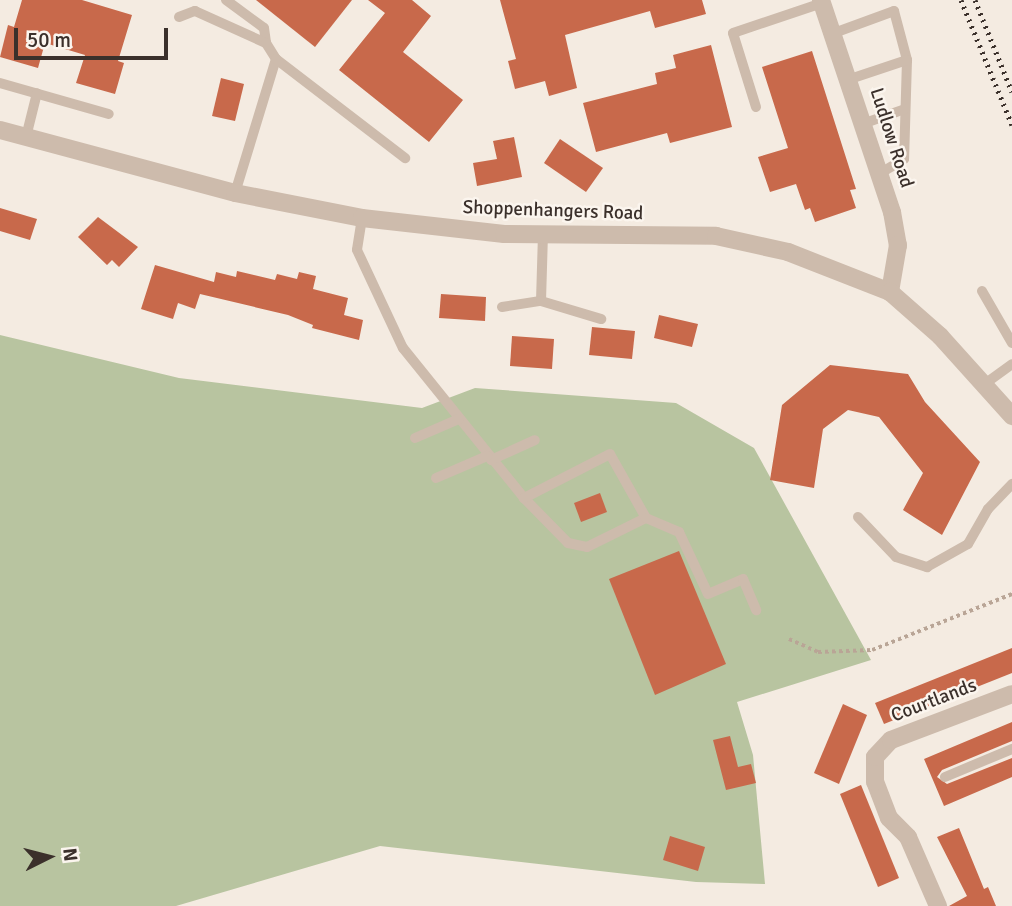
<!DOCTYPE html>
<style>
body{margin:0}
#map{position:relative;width:1012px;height:906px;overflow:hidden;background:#f4ebe1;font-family:Signika,sans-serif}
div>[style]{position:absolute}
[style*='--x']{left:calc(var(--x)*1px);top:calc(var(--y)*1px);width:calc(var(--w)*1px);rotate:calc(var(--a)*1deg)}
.green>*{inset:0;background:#b8c4a0}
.building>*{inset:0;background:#c8694b}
.path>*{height:3.5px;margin-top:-1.75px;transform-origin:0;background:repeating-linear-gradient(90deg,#b9a596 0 3.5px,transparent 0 7px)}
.service>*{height:10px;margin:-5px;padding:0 5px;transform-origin:5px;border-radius:5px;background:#cdbbac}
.minor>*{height:18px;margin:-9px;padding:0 9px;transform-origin:9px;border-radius:9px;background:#cdbbac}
.tertiary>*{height:18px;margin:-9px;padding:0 9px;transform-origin:9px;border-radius:9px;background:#cdbbac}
.rail>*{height:5px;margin-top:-2.5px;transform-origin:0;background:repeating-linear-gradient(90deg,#3b302b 0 2px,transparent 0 7px)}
span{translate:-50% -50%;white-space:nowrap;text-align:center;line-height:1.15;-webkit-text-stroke:5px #fbf5ee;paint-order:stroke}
.street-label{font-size:19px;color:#3b302b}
.north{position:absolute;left:14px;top:822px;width:70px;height:70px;-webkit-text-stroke:5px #fbf5ee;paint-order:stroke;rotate:84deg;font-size:19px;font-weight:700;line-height:28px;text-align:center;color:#3b302b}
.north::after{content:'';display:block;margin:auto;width:24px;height:32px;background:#3b302b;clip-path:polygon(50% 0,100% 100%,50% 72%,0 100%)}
.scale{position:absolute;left:14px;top:28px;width:154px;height:32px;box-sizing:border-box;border:4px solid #3b302b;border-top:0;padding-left:9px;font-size:21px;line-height:24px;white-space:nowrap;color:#3b302b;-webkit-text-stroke:5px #fbf5ee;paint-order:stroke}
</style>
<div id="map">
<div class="green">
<div style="clip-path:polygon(0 335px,179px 378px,422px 408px,475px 388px,676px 403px,754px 448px,871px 660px,737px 702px,753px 755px,765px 884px,696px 882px,380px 846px,176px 906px,0 906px)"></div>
</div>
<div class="building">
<div style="clip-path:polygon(22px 0,82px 0,132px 15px,118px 61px,124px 63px,115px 94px,76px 83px,85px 55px,45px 43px,38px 68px,0 57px,8px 25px,14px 27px)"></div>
<div style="clip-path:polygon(256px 0,352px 0,315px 47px)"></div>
<div style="clip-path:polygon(368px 0,412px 0,431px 16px,403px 52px,463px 100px,429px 142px,339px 70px,385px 13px)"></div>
<div style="clip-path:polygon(500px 0,702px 0,706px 14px,655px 28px,650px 11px,565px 35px,577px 88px,549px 96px,545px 81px,515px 89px,508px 61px,516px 59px)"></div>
<div style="clip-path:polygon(711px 45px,732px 127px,670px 143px,667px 133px,596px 152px,583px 103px,657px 84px,655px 73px,676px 68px,673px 55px)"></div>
<div style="clip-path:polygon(812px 51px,856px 189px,850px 190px,856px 208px,815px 222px,810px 208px,805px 210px,796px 184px,770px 192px,758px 157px,788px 148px,762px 67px)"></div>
<div style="clip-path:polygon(221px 78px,244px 84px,235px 121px,212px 116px)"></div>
<div style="clip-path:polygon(514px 137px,522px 177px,477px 186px,473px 163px,497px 159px,493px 141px)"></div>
<div style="clip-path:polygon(560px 139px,603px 168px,586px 192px,544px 163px)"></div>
<div style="clip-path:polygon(0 208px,37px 219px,30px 240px,0 231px)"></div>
<div style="clip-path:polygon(98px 217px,138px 247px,119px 267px,112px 260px,107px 265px,78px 237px)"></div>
<div style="clip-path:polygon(155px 265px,214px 282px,216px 272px,236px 277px,237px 271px,275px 280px,277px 274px,297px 279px,299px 272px,316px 276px,313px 289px,348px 298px,344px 315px,363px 320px,359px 340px,312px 328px,313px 325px,288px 315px,200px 294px,195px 309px,178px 303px,173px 319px,141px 309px)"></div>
<div style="clip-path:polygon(441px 294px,486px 297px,485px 321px,439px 318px)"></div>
<div style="clip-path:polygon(659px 315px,698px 324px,692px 347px,654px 338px)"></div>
<div style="clip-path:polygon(592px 327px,635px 331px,632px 359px,589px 355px)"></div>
<div style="clip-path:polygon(512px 336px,554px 339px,552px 369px,510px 366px)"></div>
<div style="clip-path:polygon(830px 365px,908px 374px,925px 402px,980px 462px,942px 535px,903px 510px,923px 473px,879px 417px,848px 410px,823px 429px,814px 488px,770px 480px,782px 405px)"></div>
<div style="clip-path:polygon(600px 493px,607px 512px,581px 522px,574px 503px)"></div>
<div style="clip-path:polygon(679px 551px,726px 664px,655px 695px,609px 579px)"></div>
<div style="clip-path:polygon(1012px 648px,1012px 673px,884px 724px,875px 703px)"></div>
<div style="clip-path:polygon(843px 704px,867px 715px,839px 784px,814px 773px)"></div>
<div style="clip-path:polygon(1012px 722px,1012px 741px,942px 770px,937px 777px,947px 784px,1012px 758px,1012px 777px,944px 806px,924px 759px)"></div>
<div style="clip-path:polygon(730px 736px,738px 767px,751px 764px,756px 783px,726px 790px,713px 740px)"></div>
<div style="clip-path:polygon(861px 785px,899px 878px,878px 887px,840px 794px)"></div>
<div style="clip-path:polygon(959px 828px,984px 889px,988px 887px,996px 906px,949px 906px,967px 896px,937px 837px)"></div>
<div style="clip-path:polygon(670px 836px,705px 847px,698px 871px,663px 860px)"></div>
</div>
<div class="path">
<div style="--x:789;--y:639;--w:32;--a:24"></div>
<div style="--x:818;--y:652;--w:54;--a:-2.1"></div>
<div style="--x:872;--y:650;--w:151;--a:-21.8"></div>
</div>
<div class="service">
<div style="--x:226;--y:0;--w:47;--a:36.4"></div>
<div style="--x:264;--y:28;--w:15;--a:82"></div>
<div style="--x:179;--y:17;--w:17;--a:-21"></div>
<div style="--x:195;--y:11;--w:78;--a:24.3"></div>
<div style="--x:266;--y:43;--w:19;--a:58"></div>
<div style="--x:834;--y:33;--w:64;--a:-20.1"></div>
<div style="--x:894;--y:11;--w:51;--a:75.1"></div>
<div style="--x:907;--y:60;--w:99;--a:91.7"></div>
<div style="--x:904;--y:159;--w:27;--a:149"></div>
<div style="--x:850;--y:79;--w:60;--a:-18.4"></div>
<div style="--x:0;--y:83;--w:113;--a:15.9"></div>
<div style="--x:756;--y:107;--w:77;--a:-107.3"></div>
<div style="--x:733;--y:33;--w:94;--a:-18.6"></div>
<div style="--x:865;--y:123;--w:42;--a:-19.3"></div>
<div style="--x:26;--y:137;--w:45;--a:-76"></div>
<div style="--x:235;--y:193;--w:140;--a:-73"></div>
<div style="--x:276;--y:59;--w:163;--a:37.5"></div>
<div style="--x:362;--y:218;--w:32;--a:99"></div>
<div style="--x:357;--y:250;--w:108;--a:64.9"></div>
<div style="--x:403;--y:348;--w:193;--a:51.1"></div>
<div style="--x:524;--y:498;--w:63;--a:45.6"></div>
<div style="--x:568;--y:543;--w:19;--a:12"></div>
<div style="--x:587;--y:547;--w:66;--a:-26.2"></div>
<div style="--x:646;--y:518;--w:73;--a:-119.4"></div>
<div style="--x:610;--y:454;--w:97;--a:152.9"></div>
<div style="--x:982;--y:291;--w:60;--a:60"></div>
<div style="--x:541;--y:301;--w:66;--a:-88.3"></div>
<div style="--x:502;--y:307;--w:39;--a:-9"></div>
<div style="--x:541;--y:301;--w:63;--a:16.7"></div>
<div style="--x:986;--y:383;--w:32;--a:-36"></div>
<div style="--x:415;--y:438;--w:48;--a:-23.4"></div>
<div style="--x:491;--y:460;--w:48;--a:-24.4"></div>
<div style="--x:436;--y:478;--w:56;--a:-23.3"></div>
<div style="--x:858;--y:517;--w:55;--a:46.5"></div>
<div style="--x:896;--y:557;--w:33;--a:18"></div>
<div style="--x:927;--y:567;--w:47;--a:-29.3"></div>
<div style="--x:968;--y:544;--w:40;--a:-60.3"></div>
<div style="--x:988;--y:509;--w:35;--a:-46"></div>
<div style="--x:646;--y:518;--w:36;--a:23"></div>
<div style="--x:679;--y:532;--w:68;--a:64.9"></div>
<div style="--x:708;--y:594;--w:38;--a:-23"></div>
<div style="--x:743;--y:579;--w:34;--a:67"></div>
<div style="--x:945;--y:777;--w:73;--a:-22.7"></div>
</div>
<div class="minor">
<div style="--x:821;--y:0;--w:224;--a:71.5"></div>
<div style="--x:892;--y:212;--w:34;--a:80"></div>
<div style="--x:898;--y:245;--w:48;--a:99.7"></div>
<div style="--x:938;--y:906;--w:75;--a:-113.5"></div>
<div style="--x:908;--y:837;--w:27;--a:-135"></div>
<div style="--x:889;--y:818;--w:39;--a:-111"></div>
<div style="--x:875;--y:782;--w:25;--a:-90"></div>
<div style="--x:875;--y:757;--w:23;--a:-47"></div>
<div style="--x:891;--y:740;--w:129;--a:-20.8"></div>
</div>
<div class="tertiary">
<div style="--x:0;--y:130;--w:243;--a:15"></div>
<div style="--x:235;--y:193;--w:129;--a:11.1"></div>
<div style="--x:362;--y:218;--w:143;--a:6.4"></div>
<div style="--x:504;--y:234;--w:212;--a:0.5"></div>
<div style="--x:716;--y:236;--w:74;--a:12.5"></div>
<div style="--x:788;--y:252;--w:110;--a:21.4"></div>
<div style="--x:890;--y:292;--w:67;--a:41.3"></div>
<div style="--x:940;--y:336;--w:108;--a:48"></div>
</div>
<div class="rail">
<div style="--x:961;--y:0;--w:135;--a:67.8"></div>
<div style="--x:975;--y:0;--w:99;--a:68.1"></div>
</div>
<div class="street-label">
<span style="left:891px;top:138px;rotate:72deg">Ludlow Road</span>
<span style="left:553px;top:211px;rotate:2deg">Shoppenhangers Road</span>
<span style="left:934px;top:701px;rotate:-21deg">Courtlands</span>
</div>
<div class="north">N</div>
<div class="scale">50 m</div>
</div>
